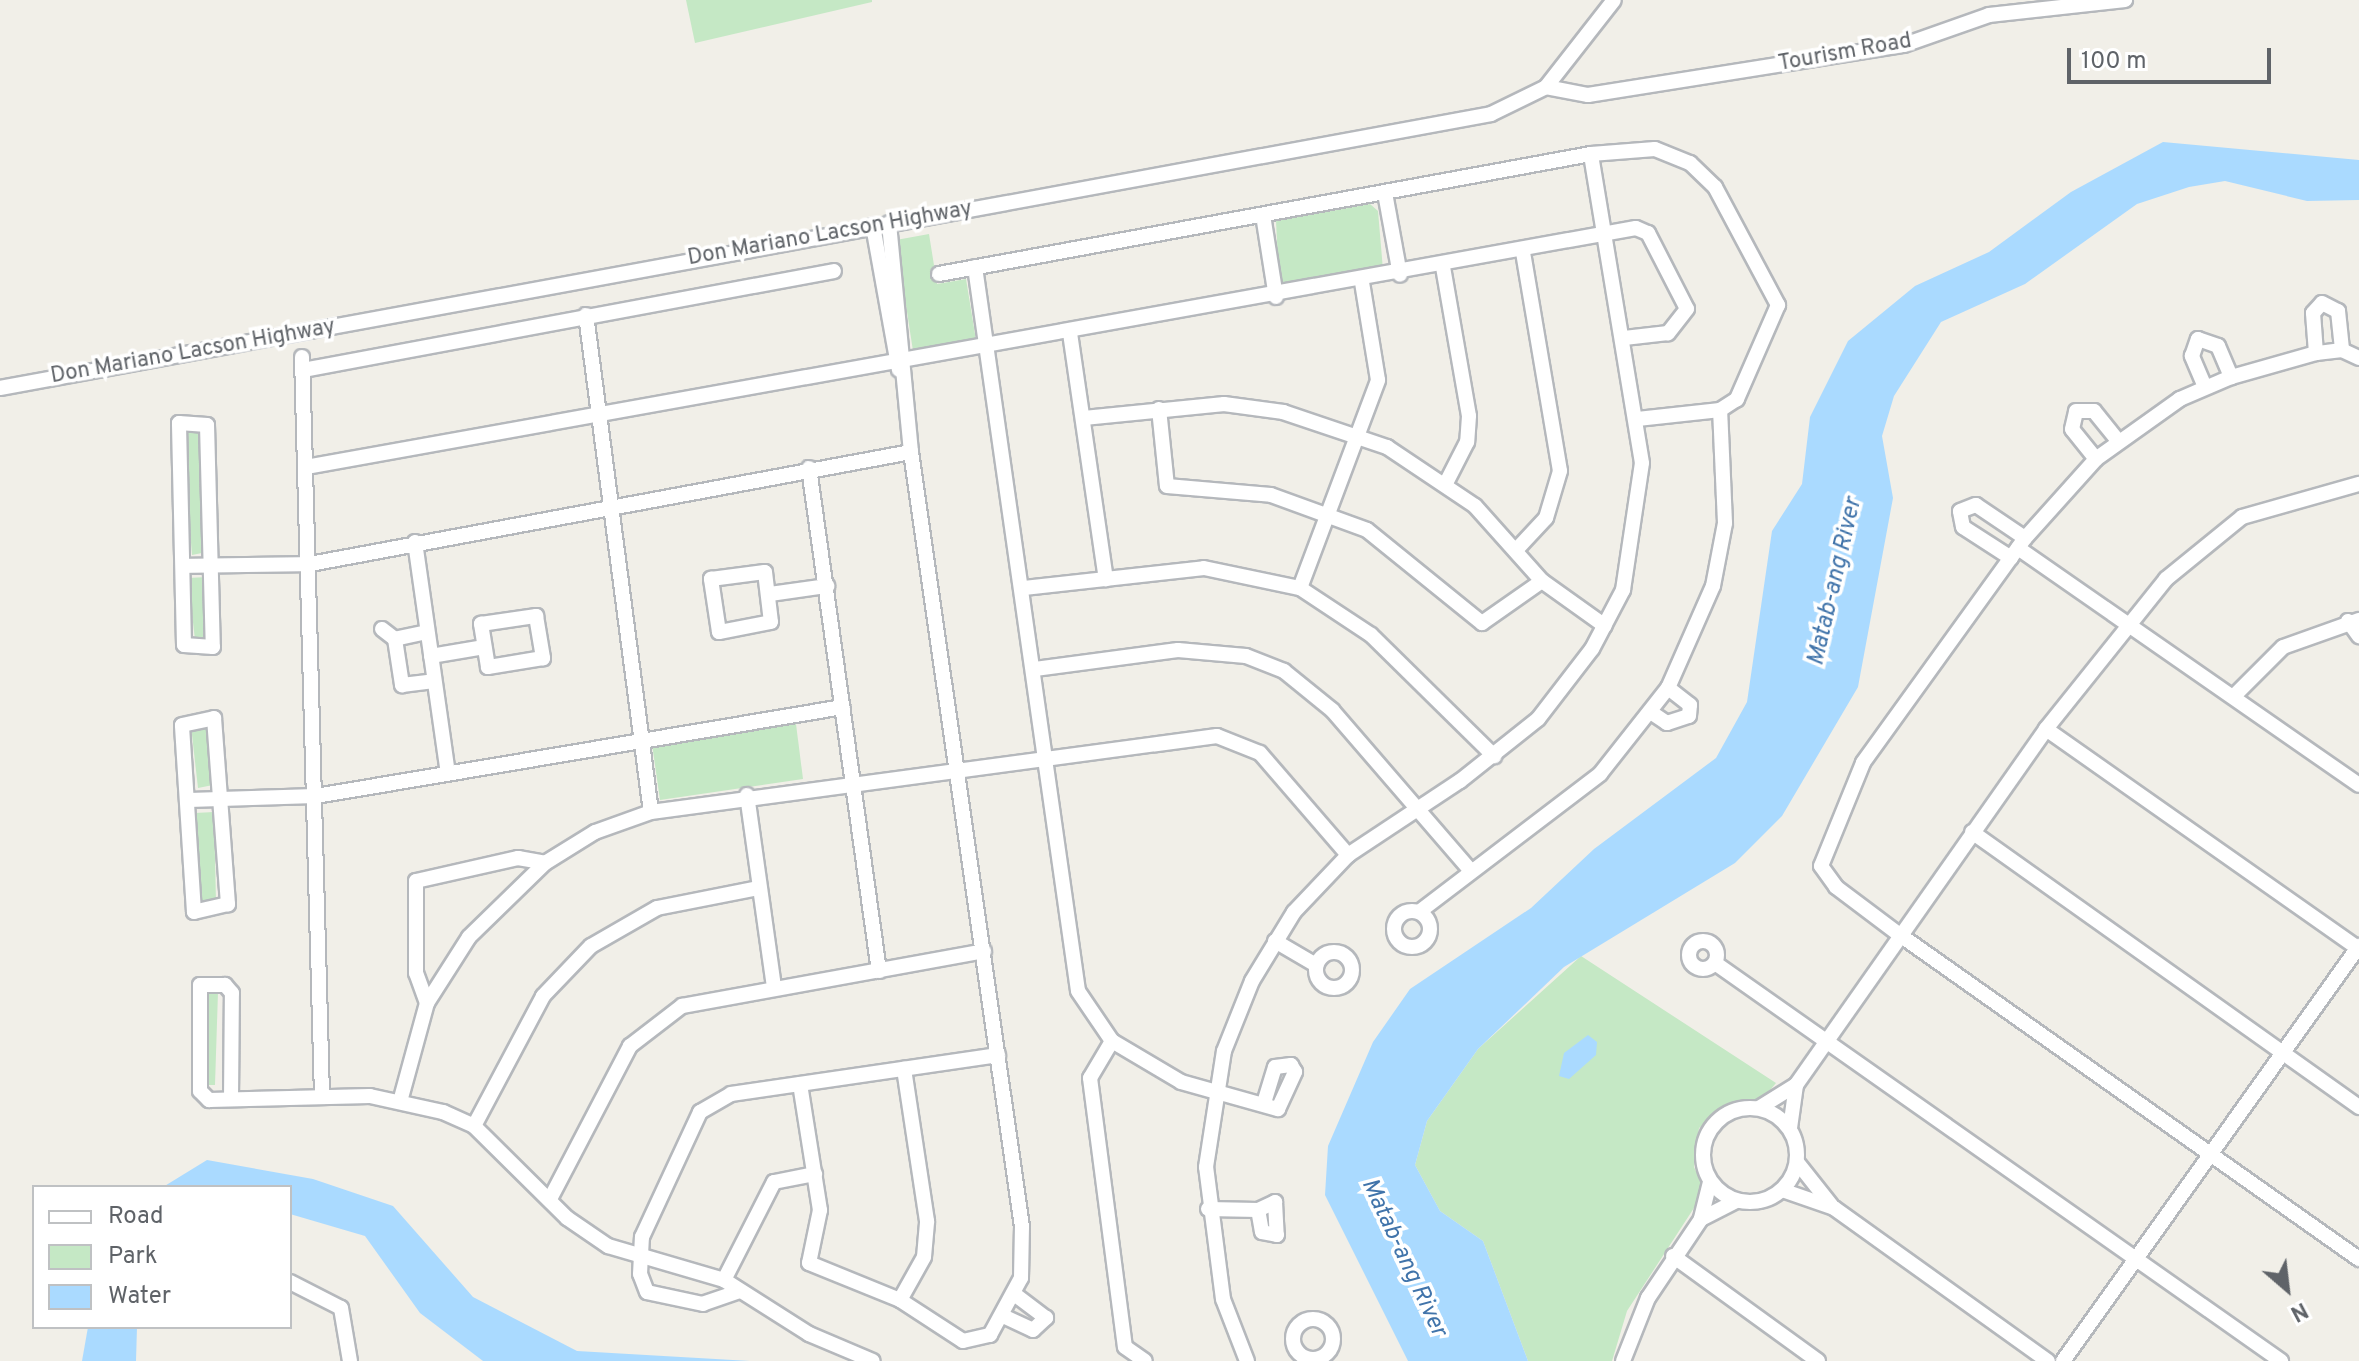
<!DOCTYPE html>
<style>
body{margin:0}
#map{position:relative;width:2359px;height:1361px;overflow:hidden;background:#f1efe8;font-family:Overpass,sans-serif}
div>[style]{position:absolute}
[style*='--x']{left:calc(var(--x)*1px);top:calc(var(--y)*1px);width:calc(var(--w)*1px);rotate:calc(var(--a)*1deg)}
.green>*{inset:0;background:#c5e8c5}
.water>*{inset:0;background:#aadaff}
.roads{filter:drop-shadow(2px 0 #b5b8bc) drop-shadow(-2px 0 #b5b8bc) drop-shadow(0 2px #b5b8bc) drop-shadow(0 -2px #b5b8bc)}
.minor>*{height:14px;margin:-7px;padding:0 7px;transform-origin:7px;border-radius:7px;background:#fff}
.minor>.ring{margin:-7px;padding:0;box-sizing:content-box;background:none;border:14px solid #fff;border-radius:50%}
span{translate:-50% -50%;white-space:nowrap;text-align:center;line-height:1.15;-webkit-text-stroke:7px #fff;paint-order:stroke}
.street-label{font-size:22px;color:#5f6368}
.water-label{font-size:24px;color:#4174aa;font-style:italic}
.legend{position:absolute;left:32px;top:1185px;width:260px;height:144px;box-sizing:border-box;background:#fff;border:2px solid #bfc1c3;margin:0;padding:10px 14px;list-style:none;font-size:24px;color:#5f6368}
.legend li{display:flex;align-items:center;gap:16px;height:40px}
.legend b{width:40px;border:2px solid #bfc1c3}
.north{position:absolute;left:2247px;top:1249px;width:80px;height:80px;-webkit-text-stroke:6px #fff;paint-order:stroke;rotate:152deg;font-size:22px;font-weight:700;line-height:32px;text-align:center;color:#5f6368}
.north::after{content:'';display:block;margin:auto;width:28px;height:36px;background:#5f6368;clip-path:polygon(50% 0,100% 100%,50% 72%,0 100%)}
.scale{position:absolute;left:2067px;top:48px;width:204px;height:36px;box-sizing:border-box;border:4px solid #5f6368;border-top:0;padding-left:10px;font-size:24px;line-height:28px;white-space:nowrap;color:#5f6368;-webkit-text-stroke:6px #fff;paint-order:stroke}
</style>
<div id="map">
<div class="green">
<div style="clip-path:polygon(686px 0,872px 0,872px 2px,695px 43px)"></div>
<div style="clip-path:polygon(1370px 204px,1378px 211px,1383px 270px,1287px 285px,1279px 280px,1276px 221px)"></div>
<div style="clip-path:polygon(929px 234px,937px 284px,966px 279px,976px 340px,913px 351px,896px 240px)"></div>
<div style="clip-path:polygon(201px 429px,207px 552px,192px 555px,182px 430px)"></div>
<div style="clip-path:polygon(207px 577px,209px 637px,195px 640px,188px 578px)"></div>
<div style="clip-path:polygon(796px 724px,803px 779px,660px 800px,652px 744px)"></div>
<div style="clip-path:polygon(210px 725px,213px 785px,198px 788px,191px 726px)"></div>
<div style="clip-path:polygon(214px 812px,216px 903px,197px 904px,195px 813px)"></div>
<div style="clip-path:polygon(1581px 956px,1776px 1083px,1761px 1101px,1733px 1102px,1699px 1128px,1694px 1167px,1705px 1191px,1627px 1311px,1612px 1361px,1528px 1361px,1483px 1241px,1440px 1211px,1415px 1165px,1427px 1121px,1478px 1049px)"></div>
<div style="clip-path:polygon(204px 990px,218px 992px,215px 1085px,206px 1085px)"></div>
</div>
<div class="water">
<div style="clip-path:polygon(2163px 142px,2359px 160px,2359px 200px,2307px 201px,2225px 181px,2189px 187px,2137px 204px,2025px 284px,1941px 322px,1894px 396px,1882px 436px,1893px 498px,1858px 687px,1782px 816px,1735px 863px,1564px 967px,1478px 1049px,1427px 1121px,1415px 1165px,1440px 1211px,1483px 1241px,1528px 1361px,1408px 1361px,1325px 1195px,1328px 1146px,1373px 1042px,1410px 989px,1531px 908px,1594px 849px,1716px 758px,1747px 702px,1772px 531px,1802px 484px,1810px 417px,1848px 341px,1915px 286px,1989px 252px,2071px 192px)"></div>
<div style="clip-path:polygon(1588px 1035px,1597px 1042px,1596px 1055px,1569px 1079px,1559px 1076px,1564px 1053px)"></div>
<div style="clip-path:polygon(207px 1160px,313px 1179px,393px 1206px,473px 1297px,577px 1351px,750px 1361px,483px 1361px,420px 1313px,365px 1236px,290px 1214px,290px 1187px,163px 1187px)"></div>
<div style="clip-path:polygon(88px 1327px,137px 1327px,136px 1361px,82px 1361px)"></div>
</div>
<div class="roads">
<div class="minor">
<div style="--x:1546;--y:87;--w:43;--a:10.8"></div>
<div style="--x:1588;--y:95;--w:320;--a:-9"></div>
<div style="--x:1904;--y:45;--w:90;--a:-19.4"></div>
<div style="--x:1989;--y:15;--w:137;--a:-6.3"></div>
<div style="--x:1385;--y:193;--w:83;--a:79.6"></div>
<div style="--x:1263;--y:215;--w:83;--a:81"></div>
<div style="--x:873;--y:226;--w:146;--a:79.8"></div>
<div style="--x:975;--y:267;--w:731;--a:81.9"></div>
<div style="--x:1078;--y:991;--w:60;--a:55.8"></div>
<div style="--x:1112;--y:1041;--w:80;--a:30.7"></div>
<div style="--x:1181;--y:1082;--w:101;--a:15.6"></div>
<div style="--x:1278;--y:1109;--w:41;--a:-65.3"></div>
<div style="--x:1295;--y:1072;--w:8;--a:-120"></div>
<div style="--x:1291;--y:1065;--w:16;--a:173"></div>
<div style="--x:1275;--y:1067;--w:34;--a:107"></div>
<div style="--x:1443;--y:267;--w:151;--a:80.1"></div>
<div style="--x:1469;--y:416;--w:26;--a:94"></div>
<div style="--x:1467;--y:442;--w:46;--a:117.1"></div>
<div style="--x:939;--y:274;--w:663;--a:-10.43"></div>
<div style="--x:1591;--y:154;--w:64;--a:-4.5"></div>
<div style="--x:1655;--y:149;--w:38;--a:22"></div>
<div style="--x:1690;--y:163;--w:35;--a:44"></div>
<div style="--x:1715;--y:187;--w:134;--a:61.9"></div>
<div style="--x:1778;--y:305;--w:103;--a:113.6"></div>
<div style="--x:1737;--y:399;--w:20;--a:147"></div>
<div style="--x:1720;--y:410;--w:83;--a:173.8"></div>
<div style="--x:586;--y:315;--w:501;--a:82.55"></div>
<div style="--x:1070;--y:333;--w:249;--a:81.7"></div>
<div style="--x:2316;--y:353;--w:40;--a:-94.3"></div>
<div style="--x:2313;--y:313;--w:13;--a:-48"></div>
<div style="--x:2322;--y:303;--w:18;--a:27"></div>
<div style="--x:2338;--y:311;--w:39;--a:84"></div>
<div style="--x:302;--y:357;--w:739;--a:88.45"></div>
<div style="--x:2359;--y:358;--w:19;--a:-155"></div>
<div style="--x:2342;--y:350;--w:26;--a:173"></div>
<div style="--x:2316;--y:353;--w:88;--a:164.2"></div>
<div style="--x:2231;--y:377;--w:56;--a:156.7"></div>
<div style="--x:2180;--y:399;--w:103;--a:144.5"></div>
<div style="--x:2096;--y:459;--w:106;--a:131.9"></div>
<div style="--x:2025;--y:538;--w:277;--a:125.8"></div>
<div style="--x:1863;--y:763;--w:111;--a:112.2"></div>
<div style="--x:1821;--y:866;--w:26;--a:54"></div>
<div style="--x:1836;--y:887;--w:80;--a:36.9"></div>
<div style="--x:1900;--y:935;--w:562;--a:35.22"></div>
<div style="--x:303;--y:370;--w:540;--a:-10.56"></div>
<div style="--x:2205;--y:387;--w:34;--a:-113"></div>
<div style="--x:2192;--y:356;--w:18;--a:-71"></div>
<div style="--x:2198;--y:339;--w:21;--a:19"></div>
<div style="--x:2218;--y:346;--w:34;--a:67"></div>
<div style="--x:0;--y:388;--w:1516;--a:-10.41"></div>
<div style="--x:1491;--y:114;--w:61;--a:-26.1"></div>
<div style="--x:1546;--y:87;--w:110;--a:-52"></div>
<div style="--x:1159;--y:409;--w:77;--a:84.1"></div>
<div style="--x:1167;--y:486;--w:104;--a:4.9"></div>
<div style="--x:1271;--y:495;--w:102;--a:20"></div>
<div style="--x:1367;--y:530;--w:148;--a:39"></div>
<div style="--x:1482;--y:623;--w:73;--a:-35"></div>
<div style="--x:1084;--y:418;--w:141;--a:-5.7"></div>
<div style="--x:1224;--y:404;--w:60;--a:7.7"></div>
<div style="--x:1283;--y:412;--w:110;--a:18.6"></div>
<div style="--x:1387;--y:447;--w:106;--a:33.8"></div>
<div style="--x:1475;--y:506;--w:101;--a:48.2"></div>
<div style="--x:1542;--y:581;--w:77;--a:35.5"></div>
<div style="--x:179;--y:423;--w:28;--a:4"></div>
<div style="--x:207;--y:425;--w:222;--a:88.5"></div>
<div style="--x:213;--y:647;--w:29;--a:-176"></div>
<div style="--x:184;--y:645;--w:222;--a:-91.3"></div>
<div style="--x:2096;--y:459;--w:38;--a:-129"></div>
<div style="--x:2072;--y:429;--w:18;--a:-77"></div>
<div style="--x:2076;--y:411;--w:18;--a:0"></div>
<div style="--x:2094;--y:411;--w:38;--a:51"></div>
<div style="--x:306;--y:467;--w:1351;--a:-10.19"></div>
<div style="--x:1636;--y:228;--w:13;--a:23"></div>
<div style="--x:1648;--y:233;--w:85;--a:62.8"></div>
<div style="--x:1687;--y:309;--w:31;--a:128"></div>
<div style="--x:1668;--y:333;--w:44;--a:173.5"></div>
<div style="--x:809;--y:468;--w:508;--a:82.08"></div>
<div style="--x:415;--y:542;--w:233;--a:81.9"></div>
<div style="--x:1518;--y:548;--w:41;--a:-47"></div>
<div style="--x:1546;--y:518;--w:49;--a:-73.4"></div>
<div style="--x:1560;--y:471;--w:222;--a:-99.6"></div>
<div style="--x:2018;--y:548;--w:415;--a:34.8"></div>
<div style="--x:2011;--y:558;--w:57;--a:-147.1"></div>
<div style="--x:1963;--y:527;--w:16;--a:-101"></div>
<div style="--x:1960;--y:511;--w:17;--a:-21"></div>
<div style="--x:1976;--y:505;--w:59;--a:34"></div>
<div style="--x:183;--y:566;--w:127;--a:-0.9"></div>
<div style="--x:310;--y:564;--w:611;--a:-10.56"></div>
<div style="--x:765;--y:572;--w:50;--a:83.2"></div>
<div style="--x:771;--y:622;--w:53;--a:169.1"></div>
<div style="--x:719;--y:632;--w:54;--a:-98.6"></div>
<div style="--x:711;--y:579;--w:54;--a:-7.4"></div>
<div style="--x:1024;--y:588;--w:181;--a:-6.3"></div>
<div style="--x:1204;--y:568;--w:98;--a:11.8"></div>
<div style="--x:1300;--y:588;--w:85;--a:33.5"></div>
<div style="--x:1371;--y:635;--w:173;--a:44.5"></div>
<div style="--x:1300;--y:588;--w:222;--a:-69.4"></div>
<div style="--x:1378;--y:380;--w:99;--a:-99.3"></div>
<div style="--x:770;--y:594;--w:58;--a:-8"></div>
<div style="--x:536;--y:616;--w:43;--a:80.5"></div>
<div style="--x:543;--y:658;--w:56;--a:170.7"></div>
<div style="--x:488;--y:667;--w:44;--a:-99.2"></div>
<div style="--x:481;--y:624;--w:56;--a:-8.3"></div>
<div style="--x:2348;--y:621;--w:19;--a:54"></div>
<div style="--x:382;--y:629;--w:16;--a:38"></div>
<div style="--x:427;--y:632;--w:33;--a:168"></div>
<div style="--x:395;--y:639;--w:47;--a:81.3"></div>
<div style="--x:402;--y:685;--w:32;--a:-7"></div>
<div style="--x:431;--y:656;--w:54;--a:-9.6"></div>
<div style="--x:1035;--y:669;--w:144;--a:-7.6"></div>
<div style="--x:1178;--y:650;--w:68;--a:5"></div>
<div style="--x:1246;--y:656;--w:41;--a:21.5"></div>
<div style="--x:1284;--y:671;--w:62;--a:39.1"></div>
<div style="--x:1332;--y:710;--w:213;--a:49.2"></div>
<div style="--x:2234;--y:696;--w:69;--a:-45"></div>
<div style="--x:2283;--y:647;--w:81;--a:-19.6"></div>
<div style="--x:1652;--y:713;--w:18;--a:34"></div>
<div style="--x:1667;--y:723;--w:23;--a:-18"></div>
<div style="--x:1689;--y:716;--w:11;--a:-85"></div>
<div style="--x:1690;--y:705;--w:28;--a:-142"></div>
<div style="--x:214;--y:718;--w:187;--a:85.7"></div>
<div style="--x:228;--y:904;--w:35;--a:167"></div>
<div style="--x:194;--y:912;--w:187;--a:-93.7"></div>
<div style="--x:182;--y:725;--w:33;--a:-12"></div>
<div style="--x:2046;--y:729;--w:383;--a:35.1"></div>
<div style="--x:747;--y:795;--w:193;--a:82"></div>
<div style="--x:188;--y:800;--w:128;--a:-1.8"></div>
<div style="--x:316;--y:796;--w:534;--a:-9.59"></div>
<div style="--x:1972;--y:832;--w:475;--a:35.4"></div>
<div class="ring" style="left:1394px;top:911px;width:22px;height:22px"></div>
<div style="--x:1419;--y:912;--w:228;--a:-37.3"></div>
<div style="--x:1600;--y:774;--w:110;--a:-51.7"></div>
<div style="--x:1668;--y:688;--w:111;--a:-66.2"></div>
<div style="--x:1713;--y:586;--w:64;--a:-79.2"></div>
<div style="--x:1725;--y:523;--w:113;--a:-92.5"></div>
<div class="ring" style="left:1689px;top:941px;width:14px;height:14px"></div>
<div style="--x:1275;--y:941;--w:48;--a:30.3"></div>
<div class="ring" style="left:1316px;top:952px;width:22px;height:22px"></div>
<div style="--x:1715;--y:963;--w:692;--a:35.11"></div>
<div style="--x:427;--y:1003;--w:32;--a:-110"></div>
<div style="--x:416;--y:973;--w:92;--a:-90"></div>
<div style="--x:416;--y:881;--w:105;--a:-12.7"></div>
<div style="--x:518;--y:858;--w:27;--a:10"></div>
<div style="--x:1112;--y:1041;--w:43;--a:120.7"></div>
<div style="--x:1090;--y:1078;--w:271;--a:82.6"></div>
<div style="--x:1125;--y:1347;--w:24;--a:35"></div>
<div style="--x:800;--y:1084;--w:128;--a:81"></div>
<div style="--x:820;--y:1210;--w:54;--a:101.7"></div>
<div style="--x:809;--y:1263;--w:98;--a:22.1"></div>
<div style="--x:900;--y:1300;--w:75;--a:33.1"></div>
<div style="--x:963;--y:1341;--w:28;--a:-13"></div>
<div style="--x:990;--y:1335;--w:65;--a:-61.5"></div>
<div style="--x:1021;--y:1278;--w:51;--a:-88.9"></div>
<div style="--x:1022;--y:1227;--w:783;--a:-98.15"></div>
<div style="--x:911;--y:452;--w:230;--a:-95.5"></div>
<div style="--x:1796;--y:1085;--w:435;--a:-54.9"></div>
<div style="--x:2046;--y:729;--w:192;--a:-51.3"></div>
<div style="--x:2166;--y:579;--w:98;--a:-39.2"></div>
<div style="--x:2242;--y:517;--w:122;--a:-15.8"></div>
<div style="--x:401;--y:1098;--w:98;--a:-74.7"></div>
<div style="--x:427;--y:1003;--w:78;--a:-57.5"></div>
<div style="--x:469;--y:937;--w:106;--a:-44.2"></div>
<div style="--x:545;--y:863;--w:59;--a:-31.8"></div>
<div style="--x:595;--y:832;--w:59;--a:-19.7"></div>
<div style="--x:651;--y:812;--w:571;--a:-7.65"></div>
<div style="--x:1217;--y:736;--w:46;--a:21.6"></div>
<div style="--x:1260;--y:753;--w:135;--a:49.2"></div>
<div style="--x:231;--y:1099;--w:106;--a:-89.5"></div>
<div style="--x:232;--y:993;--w:11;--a:-131"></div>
<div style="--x:225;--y:985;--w:25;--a:180"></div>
<div style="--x:200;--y:985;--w:106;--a:90"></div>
<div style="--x:200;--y:1091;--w:13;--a:45"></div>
<div style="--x:209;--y:1100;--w:161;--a:-1.4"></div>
<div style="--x:370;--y:1096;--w:75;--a:12.4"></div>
<div style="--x:443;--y:1112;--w:34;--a:24"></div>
<div style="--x:474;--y:1126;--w:131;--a:44.7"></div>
<div style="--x:567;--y:1218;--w:50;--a:34.3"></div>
<div style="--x:608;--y:1246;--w:121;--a:16.3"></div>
<div style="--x:724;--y:1280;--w:101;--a:32.4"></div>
<div style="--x:809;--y:1334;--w:69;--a:22.9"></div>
<div class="ring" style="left:1703px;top:1108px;width:80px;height:80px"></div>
<div style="--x:1759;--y:1108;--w:44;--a:-31.9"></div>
<div style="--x:1796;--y:1085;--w:43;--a:97.9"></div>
<div style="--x:474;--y:1126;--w:147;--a:-62"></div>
<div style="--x:543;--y:996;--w:69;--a:-46.2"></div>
<div style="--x:591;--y:946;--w:76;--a:-29.9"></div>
<div style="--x:657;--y:908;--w:104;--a:-11.1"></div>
<div style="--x:1797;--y:1162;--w:55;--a:51.7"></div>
<div style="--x:1710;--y:1182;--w:38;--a:104"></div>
<div style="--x:1701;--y:1219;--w:39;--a:-27"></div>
<div style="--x:1782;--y:1190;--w:55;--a:19.1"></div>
<div style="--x:1834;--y:1208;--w:263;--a:35.6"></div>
<div style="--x:550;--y:1199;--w:173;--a:-62.4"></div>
<div style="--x:630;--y:1046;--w:66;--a:-37.6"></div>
<div style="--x:682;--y:1006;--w:307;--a:-10.3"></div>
<div style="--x:1208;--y:1209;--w:50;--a:1.1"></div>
<div style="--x:1258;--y:1210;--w:19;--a:-25"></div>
<div style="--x:1275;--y:1202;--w:33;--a:87"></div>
<div style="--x:1277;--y:1235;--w:15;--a:-169"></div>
<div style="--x:1262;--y:1232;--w:22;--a:-100"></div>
<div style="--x:1673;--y:1256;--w:179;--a:35.9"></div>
<div style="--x:724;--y:1280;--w:110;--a:-63"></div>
<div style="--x:774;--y:1182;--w:42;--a:-11"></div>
<div style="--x:290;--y:1282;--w:57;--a:27"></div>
<div style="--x:341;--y:1308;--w:54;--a:80.4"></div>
<div style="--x:740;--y:1291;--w:39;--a:161"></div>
<div style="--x:703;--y:1304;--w:57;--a:-167.9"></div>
<div style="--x:647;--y:1292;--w:19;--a:-111"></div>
<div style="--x:640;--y:1274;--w:37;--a:-87"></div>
<div style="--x:642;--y:1237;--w:138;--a:-65.1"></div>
<div style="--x:700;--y:1112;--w:36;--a:-30"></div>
<div style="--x:731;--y:1094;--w:270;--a:-8.3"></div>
<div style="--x:900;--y:1300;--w:49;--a:-60.8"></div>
<div style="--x:924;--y:1257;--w:36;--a:-85"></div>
<div style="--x:927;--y:1221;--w:154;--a:-98.6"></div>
<div style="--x:1003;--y:1316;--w:33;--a:25"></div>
<div style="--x:1033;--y:1330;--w:18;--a:-43"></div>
<div style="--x:1046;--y:1318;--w:40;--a:-143"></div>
<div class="ring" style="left:1293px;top:1319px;width:26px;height:26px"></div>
<div style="--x:1247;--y:1361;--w:66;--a:-111.2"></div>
<div style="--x:1223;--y:1299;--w:133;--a:-97.3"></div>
<div style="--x:1206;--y:1167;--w:117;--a:-81.2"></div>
<div style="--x:1224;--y:1051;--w:75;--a:-68.2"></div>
<div style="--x:1252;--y:981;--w:81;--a:-58.7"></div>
<div style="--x:1294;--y:912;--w:79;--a:-46.5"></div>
<div style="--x:1348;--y:855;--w:134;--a:-33.5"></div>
<div style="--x:1460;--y:781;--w:100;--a:-38.5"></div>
<div style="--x:1538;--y:719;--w:88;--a:-52.4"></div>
<div style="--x:1592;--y:649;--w:67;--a:-62.3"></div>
<div style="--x:1623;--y:590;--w:128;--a:-81.5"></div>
<div style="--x:1642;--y:463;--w:313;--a:-99.4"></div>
<div style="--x:1623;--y:1361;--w:68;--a:-68.4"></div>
<div style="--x:1648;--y:1298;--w:95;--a:-56.1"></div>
<div style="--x:2063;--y:1361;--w:510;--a:-54.5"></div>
</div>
</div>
<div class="street-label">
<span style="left:1845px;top:53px;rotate:-10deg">Tourism Road</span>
<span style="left:830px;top:234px;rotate:-10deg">Don Mariano Lacson Highway</span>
<span style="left:193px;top:352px;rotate:-10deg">Don Mariano Lacson Highway</span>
</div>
<div class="water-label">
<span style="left:1836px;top:582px;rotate:-77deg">Matab-ang River</span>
<span style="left:1403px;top:1258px;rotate:65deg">Matab-ang River</span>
</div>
<ul class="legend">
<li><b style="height:10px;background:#fff"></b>Road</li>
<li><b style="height:22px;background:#c5e8c5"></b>Park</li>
<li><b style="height:22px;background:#aadaff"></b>Water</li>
</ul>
<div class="north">N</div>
<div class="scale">100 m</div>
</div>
